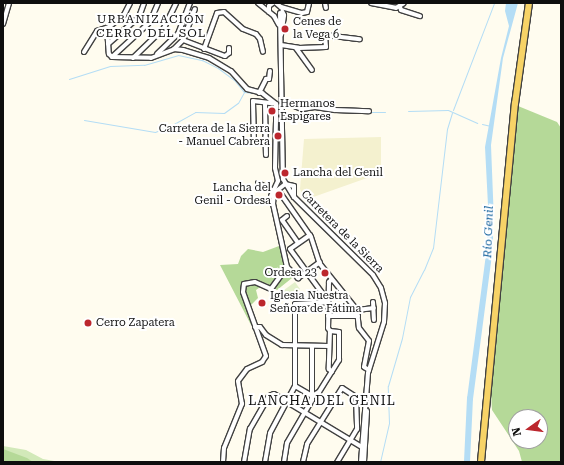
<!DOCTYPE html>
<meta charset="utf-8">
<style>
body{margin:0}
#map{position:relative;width:564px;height:465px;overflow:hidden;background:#fffcef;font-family:"Roboto Serif",serif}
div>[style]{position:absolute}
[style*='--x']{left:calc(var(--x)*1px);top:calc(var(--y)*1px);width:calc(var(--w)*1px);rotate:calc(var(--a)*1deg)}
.farmland>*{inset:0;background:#f4f1cf}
.green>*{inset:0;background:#d2e9b9}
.forest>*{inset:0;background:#b5d998}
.pitch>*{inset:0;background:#e3f0ca}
.water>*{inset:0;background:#b4ddf5}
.stream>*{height:1px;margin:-0.5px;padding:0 0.5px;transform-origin:0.5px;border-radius:0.5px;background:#b4ddf5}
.river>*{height:5.5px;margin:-2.75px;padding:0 2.75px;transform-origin:2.75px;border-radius:2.75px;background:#b4ddf5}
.roads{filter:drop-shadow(1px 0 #414141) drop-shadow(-1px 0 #414141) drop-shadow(0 1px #414141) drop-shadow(0 -1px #414141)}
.minor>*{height:4px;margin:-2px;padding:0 2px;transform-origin:2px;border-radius:2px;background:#fff}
.major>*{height:5.5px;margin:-2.75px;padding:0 2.75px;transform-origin:2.75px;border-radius:2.75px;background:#f7d367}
.dots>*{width:11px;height:11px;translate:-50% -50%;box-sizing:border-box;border:2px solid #fff;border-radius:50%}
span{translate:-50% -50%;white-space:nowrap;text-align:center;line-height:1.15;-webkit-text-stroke:4px #fff;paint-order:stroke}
.poi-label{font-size:11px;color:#0e0e0e}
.left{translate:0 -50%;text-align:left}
.right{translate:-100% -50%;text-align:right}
.street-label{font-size:11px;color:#0e0e0e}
.neighbourhood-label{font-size:12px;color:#0e0e0e;letter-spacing:1px}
.water-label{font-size:12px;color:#18649e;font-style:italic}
.quarter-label{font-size:13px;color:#0e0e0e;letter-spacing:1px}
.frame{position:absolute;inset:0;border:4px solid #0e0e0e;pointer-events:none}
.north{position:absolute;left:508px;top:409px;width:40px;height:40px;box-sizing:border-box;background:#fff;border:1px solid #9f9f9f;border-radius:50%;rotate:256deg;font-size:11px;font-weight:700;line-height:16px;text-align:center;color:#0e0e0e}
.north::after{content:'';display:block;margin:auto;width:14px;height:18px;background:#bc272e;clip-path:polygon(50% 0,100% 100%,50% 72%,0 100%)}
</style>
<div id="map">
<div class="farmland">
<div style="clip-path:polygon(381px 137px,381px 173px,305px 200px,300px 189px,304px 139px)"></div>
</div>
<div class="green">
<div style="clip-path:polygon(3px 446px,26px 450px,43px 459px,60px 462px,3px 462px)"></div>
</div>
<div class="forest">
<div style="clip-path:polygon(evenodd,518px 106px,557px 122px,561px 128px,561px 462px,522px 462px,519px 451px,492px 410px,491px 394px,518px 106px,516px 417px,540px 417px,540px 441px,516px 441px,516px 417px)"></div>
<div style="clip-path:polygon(279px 246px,292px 278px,277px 290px,266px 283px,256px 290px,258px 298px,251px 305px,255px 321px,251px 325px,220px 265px,238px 264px,241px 256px,248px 249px,263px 252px)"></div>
<div style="clip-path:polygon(3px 449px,27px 458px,33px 462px,3px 462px)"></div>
</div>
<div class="pitch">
<div style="clip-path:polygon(295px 282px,300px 289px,286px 300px,280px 293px)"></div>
</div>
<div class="water">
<div style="clip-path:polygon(506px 3px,518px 3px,503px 58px,491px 145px,494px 222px,489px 225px,485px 147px,501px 58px,509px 26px,505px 11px)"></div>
</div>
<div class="stream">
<div style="--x:69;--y:79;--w:43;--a:-17.6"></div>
<div style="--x:110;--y:66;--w:34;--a:-2"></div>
<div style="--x:144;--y:65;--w:35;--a:-16"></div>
<div style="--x:178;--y:55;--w:25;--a:12"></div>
<div style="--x:202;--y:60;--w:18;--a:27"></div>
<div style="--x:218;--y:68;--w:21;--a:37"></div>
<div style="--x:235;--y:81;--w:14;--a:51"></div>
<div style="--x:244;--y:92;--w:10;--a:6"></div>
<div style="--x:274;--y:100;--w:7;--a:27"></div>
<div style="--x:453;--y:110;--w:115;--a:-69"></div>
<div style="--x:408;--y:111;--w:40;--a:-1.4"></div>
<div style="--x:448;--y:110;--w:32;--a:24"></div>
<div style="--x:370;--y:112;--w:15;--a:0"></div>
<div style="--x:84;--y:120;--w:72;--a:9.6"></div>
<div style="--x:155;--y:132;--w:18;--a:-22"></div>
<div style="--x:172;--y:125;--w:26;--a:-29"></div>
<div style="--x:195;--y:112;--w:29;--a:2"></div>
<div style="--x:224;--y:113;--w:17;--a:-36"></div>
<div style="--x:238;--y:103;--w:13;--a:-61"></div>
<div style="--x:482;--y:124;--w:9;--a:13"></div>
<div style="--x:380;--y:462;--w:40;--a:-77"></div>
<div style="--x:389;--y:423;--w:37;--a:-92"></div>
<div style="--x:388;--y:386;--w:50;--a:-73.7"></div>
<div style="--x:402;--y:338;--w:42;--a:-79"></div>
<div style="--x:410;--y:297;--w:30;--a:-63"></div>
<div style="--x:424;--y:270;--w:24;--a:-68"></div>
<div style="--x:433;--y:248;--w:120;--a:-83.3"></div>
<div style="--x:447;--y:129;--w:17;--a:-73"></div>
</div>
<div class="river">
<div style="--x:467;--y:462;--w:63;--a:-87.3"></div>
<div style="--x:470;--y:399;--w:153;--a:-82.5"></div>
<div style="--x:490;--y:247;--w:30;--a:-90"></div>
</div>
<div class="roads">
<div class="minor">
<div style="--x:258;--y:3;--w:21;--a:39"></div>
<div style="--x:274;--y:16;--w:10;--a:61"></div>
<div style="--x:276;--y:3;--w:8;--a:40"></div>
<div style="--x:325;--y:3;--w:5;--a:79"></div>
<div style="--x:371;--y:3;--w:25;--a:11"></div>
<div style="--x:396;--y:8;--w:9;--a:-32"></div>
<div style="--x:281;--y:7;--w:22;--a:16"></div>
<div style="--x:302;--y:13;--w:5;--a:-11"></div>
<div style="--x:307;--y:12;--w:9;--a:-77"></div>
<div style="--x:400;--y:7;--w:3;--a:72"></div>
<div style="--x:401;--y:10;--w:20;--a:18"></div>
<div style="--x:269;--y:12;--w:6;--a:-90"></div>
<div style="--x:269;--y:6;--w:5;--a:-37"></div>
<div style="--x:280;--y:13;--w:166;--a:89"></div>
<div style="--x:283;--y:179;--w:21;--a:59"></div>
<div style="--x:294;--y:197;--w:111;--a:44.6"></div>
<div style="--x:373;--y:275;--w:15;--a:58"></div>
<div style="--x:381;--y:288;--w:16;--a:75"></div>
<div style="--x:385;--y:303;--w:19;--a:93"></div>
<div style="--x:384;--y:322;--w:53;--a:107.4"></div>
<div style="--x:368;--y:373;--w:89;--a:94.5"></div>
<div style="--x:3;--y:24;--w:22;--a:-74"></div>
<div style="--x:107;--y:28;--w:26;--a:86"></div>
<div style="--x:109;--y:54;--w:4;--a:45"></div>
<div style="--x:112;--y:57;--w:39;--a:1"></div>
<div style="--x:151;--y:58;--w:25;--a:-21"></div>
<div style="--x:174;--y:49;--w:9;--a:6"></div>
<div style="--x:183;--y:50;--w:27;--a:17"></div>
<div style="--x:209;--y:58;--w:26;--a:31"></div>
<div style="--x:231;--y:71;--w:24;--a:48"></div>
<div style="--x:247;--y:89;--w:16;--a:15"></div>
<div style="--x:262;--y:93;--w:18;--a:38"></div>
<div style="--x:281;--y:35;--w:20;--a:-81"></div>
<div style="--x:284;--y:15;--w:4;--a:-117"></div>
<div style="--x:183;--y:40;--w:33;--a:-69"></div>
<div style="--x:108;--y:44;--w:41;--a:-41.1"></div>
<div style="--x:139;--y:17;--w:15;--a:-70"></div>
<div style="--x:281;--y:45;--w:18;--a:9"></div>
<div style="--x:299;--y:48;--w:27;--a:-2"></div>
<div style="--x:326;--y:47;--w:12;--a:-95"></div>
<div style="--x:325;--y:35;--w:35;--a:7"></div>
<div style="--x:296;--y:48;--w:27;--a:54"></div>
<div style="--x:174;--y:49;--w:13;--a:-45"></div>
<div style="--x:183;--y:40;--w:45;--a:20.9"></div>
<div style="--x:225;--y:56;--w:5;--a:-37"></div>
<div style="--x:229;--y:53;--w:5;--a:-90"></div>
<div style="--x:204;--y:49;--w:38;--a:-70"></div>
<div style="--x:217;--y:13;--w:7;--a:-8"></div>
<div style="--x:224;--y:12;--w:25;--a:42"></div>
<div style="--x:243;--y:29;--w:14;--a:21"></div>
<div style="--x:256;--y:34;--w:6;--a:51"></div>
<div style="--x:260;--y:39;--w:13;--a:77"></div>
<div style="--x:84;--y:52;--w:25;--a:-58"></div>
<div style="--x:97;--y:31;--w:13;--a:-18"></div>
<div style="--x:109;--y:27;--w:19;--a:-39"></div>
<div style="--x:124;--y:15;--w:13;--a:-63"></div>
<div style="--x:157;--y:54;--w:29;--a:-44"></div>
<div style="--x:178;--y:34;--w:33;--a:-69"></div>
<div style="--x:112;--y:57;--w:52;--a:-42.6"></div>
<div style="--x:150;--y:22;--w:21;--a:-67"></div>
<div style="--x:133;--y:58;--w:43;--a:-44.1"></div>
<div style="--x:164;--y:28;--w:28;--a:-64"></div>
<div style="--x:259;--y:93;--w:16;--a:-63"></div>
<div style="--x:266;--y:79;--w:3;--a:0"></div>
<div style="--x:269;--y:79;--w:8;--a:-83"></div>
<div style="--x:265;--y:104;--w:51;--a:88.9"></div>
<div style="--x:281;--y:106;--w:8;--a:-14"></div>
<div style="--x:289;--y:104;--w:14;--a:21"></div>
<div style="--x:302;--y:109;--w:13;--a:-9"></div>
<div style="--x:315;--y:107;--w:20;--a:9"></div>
<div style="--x:335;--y:110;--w:34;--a:2"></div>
<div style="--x:276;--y:121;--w:17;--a:-90"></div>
<div style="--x:254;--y:143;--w:42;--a:-91.4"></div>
<div style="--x:253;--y:101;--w:23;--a:7"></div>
<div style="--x:258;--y:183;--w:16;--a:27"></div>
<div style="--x:285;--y:184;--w:9;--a:13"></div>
<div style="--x:294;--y:186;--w:11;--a:90"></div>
<div style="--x:278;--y:190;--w:57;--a:54.9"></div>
<div style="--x:311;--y:237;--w:28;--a:72"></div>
<div style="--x:320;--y:264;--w:59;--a:51.2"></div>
<div style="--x:357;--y:310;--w:18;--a:84"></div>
<div style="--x:359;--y:328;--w:16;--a:52"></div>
<div style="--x:369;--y:341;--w:26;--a:101"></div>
<div style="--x:364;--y:367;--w:6;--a:31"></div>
<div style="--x:271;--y:196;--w:17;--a:-65"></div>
<div style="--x:278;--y:181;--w:13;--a:-103"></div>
<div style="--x:275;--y:168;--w:46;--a:-88.8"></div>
<div style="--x:287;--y:216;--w:6;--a:141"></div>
<div style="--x:282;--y:220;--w:28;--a:55"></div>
<div style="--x:310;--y:235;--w:24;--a:145"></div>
<div style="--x:290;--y:249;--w:59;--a:53.9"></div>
<div style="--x:325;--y:297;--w:4;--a:90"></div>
<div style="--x:287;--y:267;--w:16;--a:45"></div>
<div style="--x:298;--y:278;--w:27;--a:-36"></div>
<div style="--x:331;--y:280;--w:3;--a:135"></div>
<div style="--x:329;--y:282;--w:46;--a:91.2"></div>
<div style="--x:328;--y:328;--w:4;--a:56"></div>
<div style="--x:330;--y:331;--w:38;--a:92"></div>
<div style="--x:329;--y:369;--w:4;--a:45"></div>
<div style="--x:373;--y:302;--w:18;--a:87"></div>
<div style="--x:357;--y:310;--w:17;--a:-7"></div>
<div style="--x:328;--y:316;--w:30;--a:0"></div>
<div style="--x:255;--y:327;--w:5;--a:0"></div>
<div style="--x:260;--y:327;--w:10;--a:53"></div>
<div style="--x:266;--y:335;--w:19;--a:32"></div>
<div style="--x:282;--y:345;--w:47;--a:1.2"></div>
<div style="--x:295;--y:386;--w:20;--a:30"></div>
<div style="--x:312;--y:396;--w:8;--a:-30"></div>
<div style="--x:319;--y:392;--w:38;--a:-58"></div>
<div style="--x:339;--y:360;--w:28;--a:-90"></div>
<div style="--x:339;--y:332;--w:9;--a:-174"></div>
<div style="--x:223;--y:462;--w:14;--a:-86"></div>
<div style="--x:224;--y:448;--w:48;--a:-67.8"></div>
<div style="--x:242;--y:404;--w:23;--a:-100"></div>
<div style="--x:238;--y:381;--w:15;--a:-53"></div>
<div style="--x:247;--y:369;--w:17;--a:-25"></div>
<div style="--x:262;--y:362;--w:7;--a:-56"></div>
<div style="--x:266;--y:356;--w:68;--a:-109.8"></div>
<div style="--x:243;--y:292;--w:8;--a:-83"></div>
<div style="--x:244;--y:284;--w:11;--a:-10"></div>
<div style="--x:255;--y:282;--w:17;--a:24"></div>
<div style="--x:271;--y:289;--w:27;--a:-54"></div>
<div style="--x:287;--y:267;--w:65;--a:-102.5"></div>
<div style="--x:273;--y:204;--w:11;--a:-85"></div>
<div style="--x:274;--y:193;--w:14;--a:-39"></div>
<div style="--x:244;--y:462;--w:34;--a:-80"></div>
<div style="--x:250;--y:429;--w:38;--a:-60"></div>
<div style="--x:269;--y:396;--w:5;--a:-22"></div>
<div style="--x:274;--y:394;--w:103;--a:31.1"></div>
<div style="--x:265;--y:462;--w:29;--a:-80"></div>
<div style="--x:270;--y:433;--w:53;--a:-62"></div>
<div style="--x:295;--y:386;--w:82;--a:-90"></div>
<div style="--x:295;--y:304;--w:33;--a:-3"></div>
<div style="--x:284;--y:462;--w:19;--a:-81"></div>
<div style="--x:287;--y:443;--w:50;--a:-59.8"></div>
<div style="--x:312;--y:400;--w:54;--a:-90"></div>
<div style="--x:303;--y:462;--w:18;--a:-77"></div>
<div style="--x:307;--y:444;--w:66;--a:-58"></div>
<div style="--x:342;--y:388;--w:17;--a:33"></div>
<div style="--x:356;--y:397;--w:32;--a:88"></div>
<div style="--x:357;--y:429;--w:39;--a:121"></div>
<div style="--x:364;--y:462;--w:51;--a:-86.6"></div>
</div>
<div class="major">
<div style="--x:481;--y:462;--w:360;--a:-84.6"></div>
<div style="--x:515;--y:104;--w:102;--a:-82.1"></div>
</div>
</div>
<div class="dots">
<div style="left:285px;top:29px;background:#bc272e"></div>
<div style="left:272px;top:111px;background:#bc272e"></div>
<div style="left:278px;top:136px;background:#bc272e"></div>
<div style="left:285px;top:173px;background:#bc272e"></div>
<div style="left:279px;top:195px;background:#bc272e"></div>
<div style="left:325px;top:273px;background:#bc272e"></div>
<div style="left:262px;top:303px;background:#bc272e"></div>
<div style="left:88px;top:323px;background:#bc272e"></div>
</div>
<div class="poi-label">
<span class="left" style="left:293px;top:29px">Cenes de<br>la Vega 6</span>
<span class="left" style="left:280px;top:111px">Hermanos<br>Espigares</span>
<span class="right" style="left:270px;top:136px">Carretera de la Sierra<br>- Manuel Cabrera</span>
<span class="left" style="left:293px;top:173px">Lancha del Genil</span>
<span class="right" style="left:271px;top:195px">Lancha del<br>Genil - Ordesa</span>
<span class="right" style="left:317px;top:273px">Ordesa 23</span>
<span class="left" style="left:270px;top:303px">Iglesia Nuestra<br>Señora de Fátima</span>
<span class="left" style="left:96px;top:323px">Cerro Zapatera</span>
</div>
<div class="street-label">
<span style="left:342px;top:232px;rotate:45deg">Carretera de la Sierra</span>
</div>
<div class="neighbourhood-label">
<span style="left:151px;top:27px">URBANIZACIÓN<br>CERRO DEL SOL</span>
</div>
<div class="water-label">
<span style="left:489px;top:232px;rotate:-88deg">Río Genil</span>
</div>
<div class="quarter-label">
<span style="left:322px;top:401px">LANCHA DEL GENIL</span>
</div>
<div class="frame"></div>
<div class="north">N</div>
</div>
